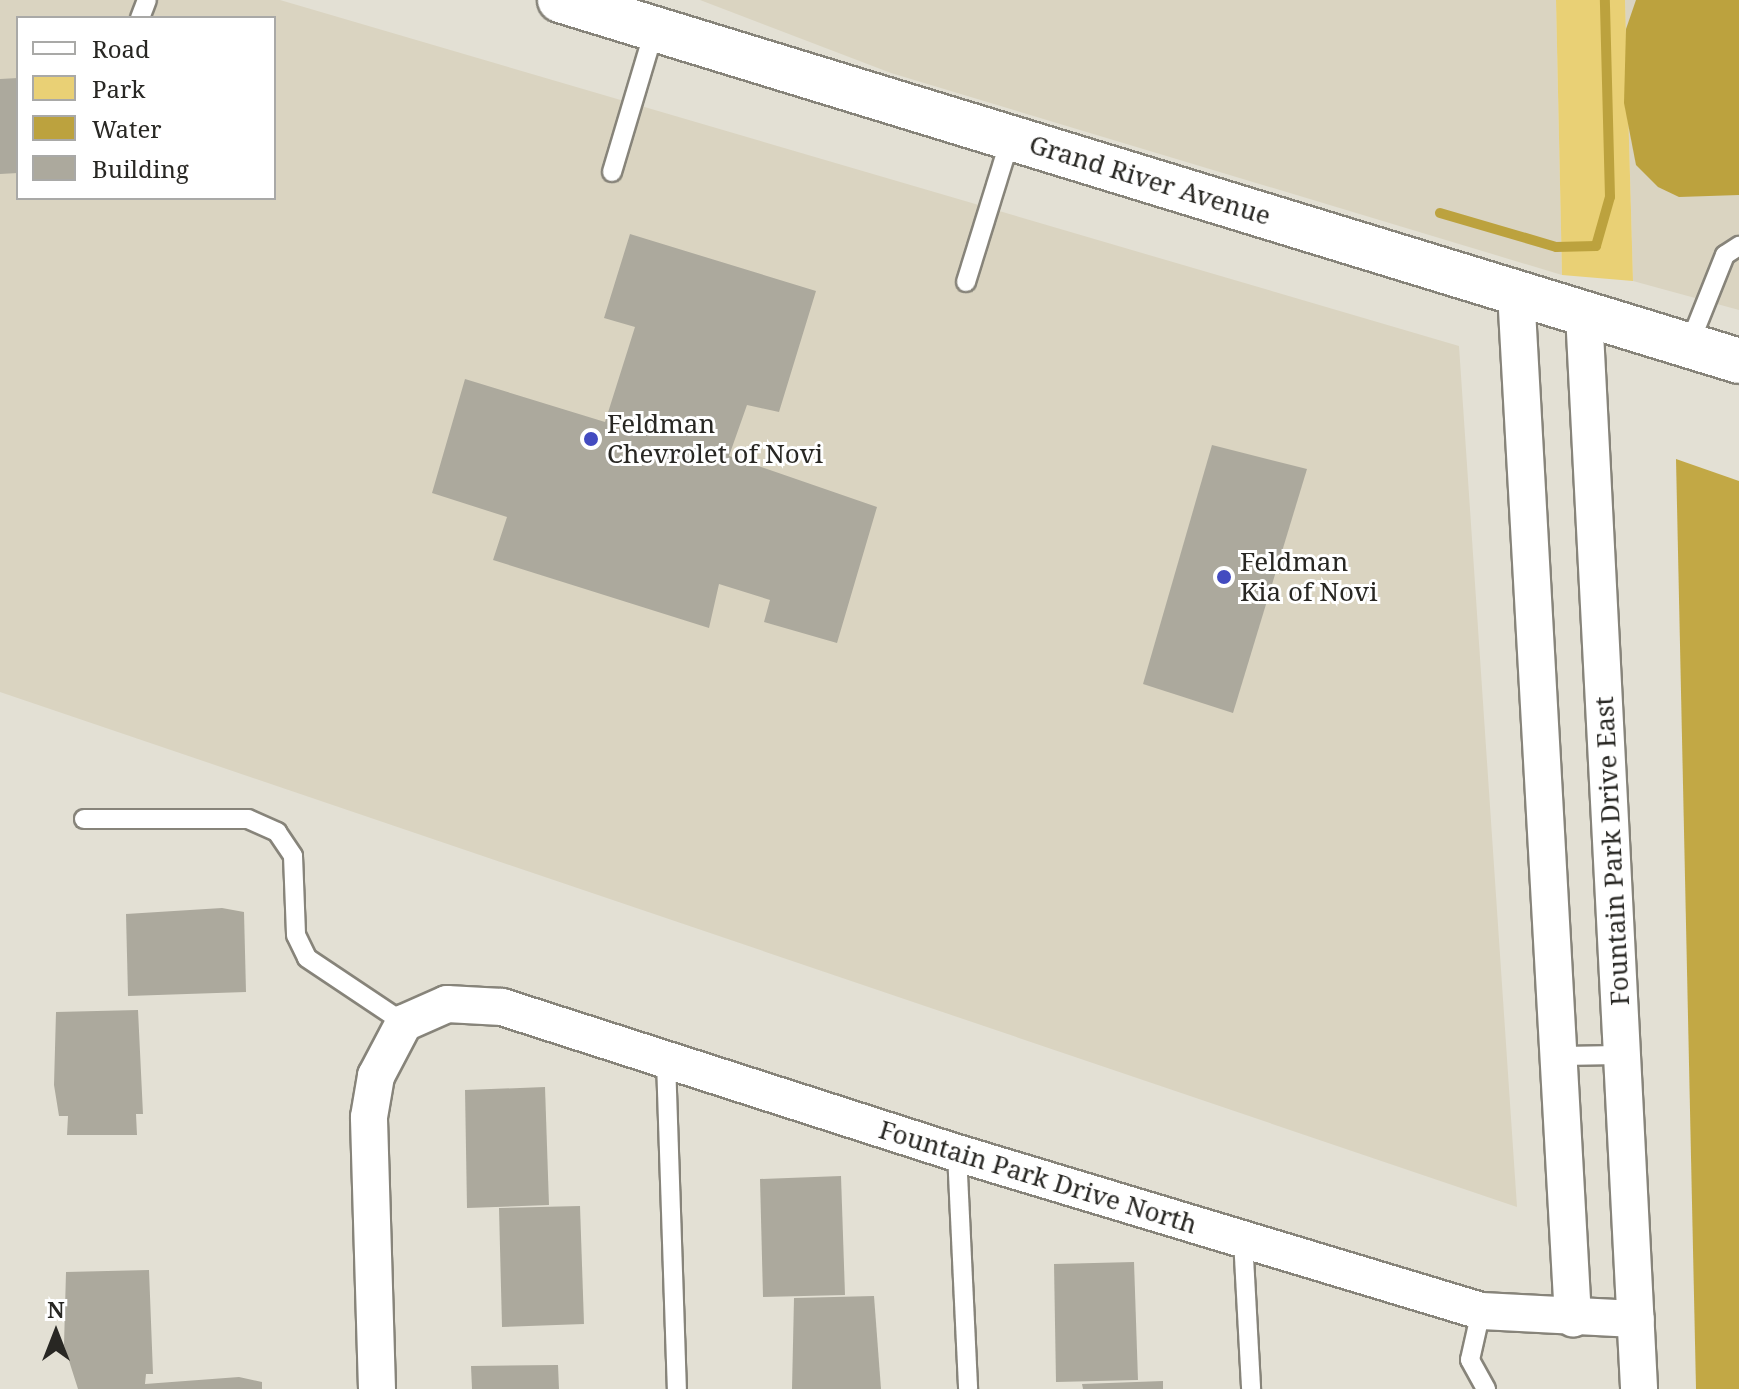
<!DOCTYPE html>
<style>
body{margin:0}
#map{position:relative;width:1739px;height:1389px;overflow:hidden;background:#e3e0d4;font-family:"Noto Serif",serif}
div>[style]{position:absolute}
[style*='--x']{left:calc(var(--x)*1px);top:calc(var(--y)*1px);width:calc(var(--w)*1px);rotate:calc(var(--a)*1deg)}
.built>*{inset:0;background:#dad4c1}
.green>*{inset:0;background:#e9d075}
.forest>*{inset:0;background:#c2a845}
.water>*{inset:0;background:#bca23e}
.stream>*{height:10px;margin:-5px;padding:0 5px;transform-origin:5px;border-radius:5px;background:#bca23e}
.building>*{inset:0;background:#aca99d}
.roads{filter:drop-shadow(2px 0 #87847a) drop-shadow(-2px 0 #87847a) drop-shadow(0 2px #87847a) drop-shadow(0 -2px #87847a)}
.service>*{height:18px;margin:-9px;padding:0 9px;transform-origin:9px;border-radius:9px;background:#fff}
.minor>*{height:36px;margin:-18px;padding:0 18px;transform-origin:18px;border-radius:18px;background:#fff}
.secondary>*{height:44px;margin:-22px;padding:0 22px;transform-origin:22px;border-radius:22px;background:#fff}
.dots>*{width:22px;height:22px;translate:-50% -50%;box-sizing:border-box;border:4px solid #fff;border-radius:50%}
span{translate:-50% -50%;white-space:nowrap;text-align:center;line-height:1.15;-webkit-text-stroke:6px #fff;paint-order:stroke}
.street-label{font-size:26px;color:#282723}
.poi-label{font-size:26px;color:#282723}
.left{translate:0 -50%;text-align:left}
.legend{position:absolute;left:16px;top:16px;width:260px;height:184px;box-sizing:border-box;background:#fff;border:2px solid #a9a9a7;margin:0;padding:10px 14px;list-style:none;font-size:24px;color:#282723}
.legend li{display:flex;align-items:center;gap:16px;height:40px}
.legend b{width:40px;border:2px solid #a9a9a7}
.north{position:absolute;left:16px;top:1293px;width:80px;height:80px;-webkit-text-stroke:6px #fff;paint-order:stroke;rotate:0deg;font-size:22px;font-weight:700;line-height:32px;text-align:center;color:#282723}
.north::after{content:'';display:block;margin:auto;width:28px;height:36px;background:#282723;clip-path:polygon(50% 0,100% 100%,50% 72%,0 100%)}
</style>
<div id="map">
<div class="built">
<div style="clip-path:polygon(evenodd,0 0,280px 0,1459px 346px,1517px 1207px,0 692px,0 0,18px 18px,274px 18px,274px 198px,18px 198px,18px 18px)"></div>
<div style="clip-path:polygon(700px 0,1556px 0,1562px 275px,891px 73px)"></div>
<div style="clip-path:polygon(1625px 0,1739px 0,1739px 310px,1633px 281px)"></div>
</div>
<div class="green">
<div style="clip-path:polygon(1556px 0,1625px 0,1633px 281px,1562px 275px)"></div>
</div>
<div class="forest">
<div style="clip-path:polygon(1676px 459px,1739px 481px,1739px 1389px,1696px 1389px)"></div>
</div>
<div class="water">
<div style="clip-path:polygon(1636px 0,1739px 0,1739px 195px,1679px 197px,1658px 187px,1636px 165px,1624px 103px,1626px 29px)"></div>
</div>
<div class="stream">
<div style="--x:1440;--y:213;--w:121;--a:16.3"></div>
<div style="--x:1556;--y:247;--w:40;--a:-1.4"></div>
<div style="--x:1596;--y:246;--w:51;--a:-74.1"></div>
<div style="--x:1610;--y:197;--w:197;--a:-91.5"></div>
</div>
<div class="building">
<div style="clip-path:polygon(18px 78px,18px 173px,0 174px,0 79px)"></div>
<div style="clip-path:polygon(630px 234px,816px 291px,779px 412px,747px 405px,729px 456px,877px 507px,837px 643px,764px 622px,770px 600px,719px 584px,709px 628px,493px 560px,507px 517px,432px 493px,465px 379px,605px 422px,635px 327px,604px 318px)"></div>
<div style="clip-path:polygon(1212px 445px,1307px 469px,1233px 713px,1143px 684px)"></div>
<div style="clip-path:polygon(222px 908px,244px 912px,246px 992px,128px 996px,126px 914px)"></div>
<div style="clip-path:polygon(138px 1010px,143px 1114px,136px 1114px,137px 1135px,67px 1135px,68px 1116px,59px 1116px,54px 1085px,56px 1012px)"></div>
<div style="clip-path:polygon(545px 1087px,549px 1205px,467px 1208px,465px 1090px)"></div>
<div style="clip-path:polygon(841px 1176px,845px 1295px,763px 1297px,760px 1179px)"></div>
<div style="clip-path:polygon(580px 1206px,584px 1324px,502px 1327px,499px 1208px)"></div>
<div style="clip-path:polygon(1134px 1262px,1138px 1380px,1056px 1382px,1054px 1264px)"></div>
<div style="clip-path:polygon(149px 1270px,153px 1374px,146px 1374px,145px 1384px,239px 1377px,262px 1382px,262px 1389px,78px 1389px,64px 1345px,66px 1272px)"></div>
<div style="clip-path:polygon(874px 1296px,881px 1389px,792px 1389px,794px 1298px)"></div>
<div style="clip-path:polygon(558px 1365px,559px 1389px,472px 1389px,471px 1366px)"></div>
<div style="clip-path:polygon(1163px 1381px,1163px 1389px,1083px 1389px,1082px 1384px)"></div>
</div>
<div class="roads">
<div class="service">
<div style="--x:140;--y:18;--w:19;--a:-69"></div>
<div style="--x:612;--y:172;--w:150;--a:-73.4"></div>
<div style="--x:966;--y:282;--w:152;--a:-72.8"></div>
<div style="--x:1689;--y:345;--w:97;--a:-68.2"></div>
<div style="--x:1725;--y:255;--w:17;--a:-33"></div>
<div style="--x:84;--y:819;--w:164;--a:0"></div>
<div style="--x:248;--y:819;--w:32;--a:24"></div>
<div style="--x:277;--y:832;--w:29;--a:56"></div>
<div style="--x:293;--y:856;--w:79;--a:87.8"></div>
<div style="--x:296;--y:935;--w:25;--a:64"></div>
<div style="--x:307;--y:958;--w:117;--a:33.8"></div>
<div style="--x:1558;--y:1056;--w:64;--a:-0.9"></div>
<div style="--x:666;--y:1061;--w:328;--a:88.1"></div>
<div style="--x:957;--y:1153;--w:236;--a:87.3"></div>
<div style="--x:1243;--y:1239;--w:150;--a:86.9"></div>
<div style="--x:1481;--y:1311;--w:50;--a:102.7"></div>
<div style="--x:1470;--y:1360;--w:33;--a:61"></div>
</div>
<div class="minor">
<div style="--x:1516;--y:292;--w:1028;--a:86.82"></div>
<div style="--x:1584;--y:313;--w:1077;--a:87.07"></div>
<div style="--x:377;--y:1389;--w:272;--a:-91.7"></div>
<div style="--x:369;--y:1117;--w:42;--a:-80.3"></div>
<div style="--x:376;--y:1076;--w:60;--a:-62.2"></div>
<div style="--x:404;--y:1023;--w:47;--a:-23.8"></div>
<div style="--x:447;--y:1004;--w:55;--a:3.1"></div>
<div style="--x:502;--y:1007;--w:478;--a:17.8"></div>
<div style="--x:957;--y:1153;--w:547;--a:16.78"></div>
<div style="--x:1481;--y:1311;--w:155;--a:3"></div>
</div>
<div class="secondary">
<div style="--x:560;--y:0;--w:1233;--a:17.02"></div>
</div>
</div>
<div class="dots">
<div style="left:591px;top:439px;background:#434bc0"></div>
<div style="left:1224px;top:577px;background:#434bc0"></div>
</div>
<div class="street-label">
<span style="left:1150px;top:180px;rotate:17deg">Grand River Avenue</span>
<span style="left:1612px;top:851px;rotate:-93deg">Fountain Park Drive East</span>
<span style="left:1038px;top:1177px;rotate:17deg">Fountain Park Drive North</span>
</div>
<div class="poi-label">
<span class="left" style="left:607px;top:439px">Feldman<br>Chevrolet of Novi</span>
<span class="left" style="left:1240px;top:577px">Feldman<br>Kia of Novi</span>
</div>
<ul class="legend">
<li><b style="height:10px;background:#fff"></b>Road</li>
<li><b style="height:22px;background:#e9d075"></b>Park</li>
<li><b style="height:22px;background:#bca23e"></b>Water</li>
<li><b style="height:22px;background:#aca99d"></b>Building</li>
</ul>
<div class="north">N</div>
</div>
